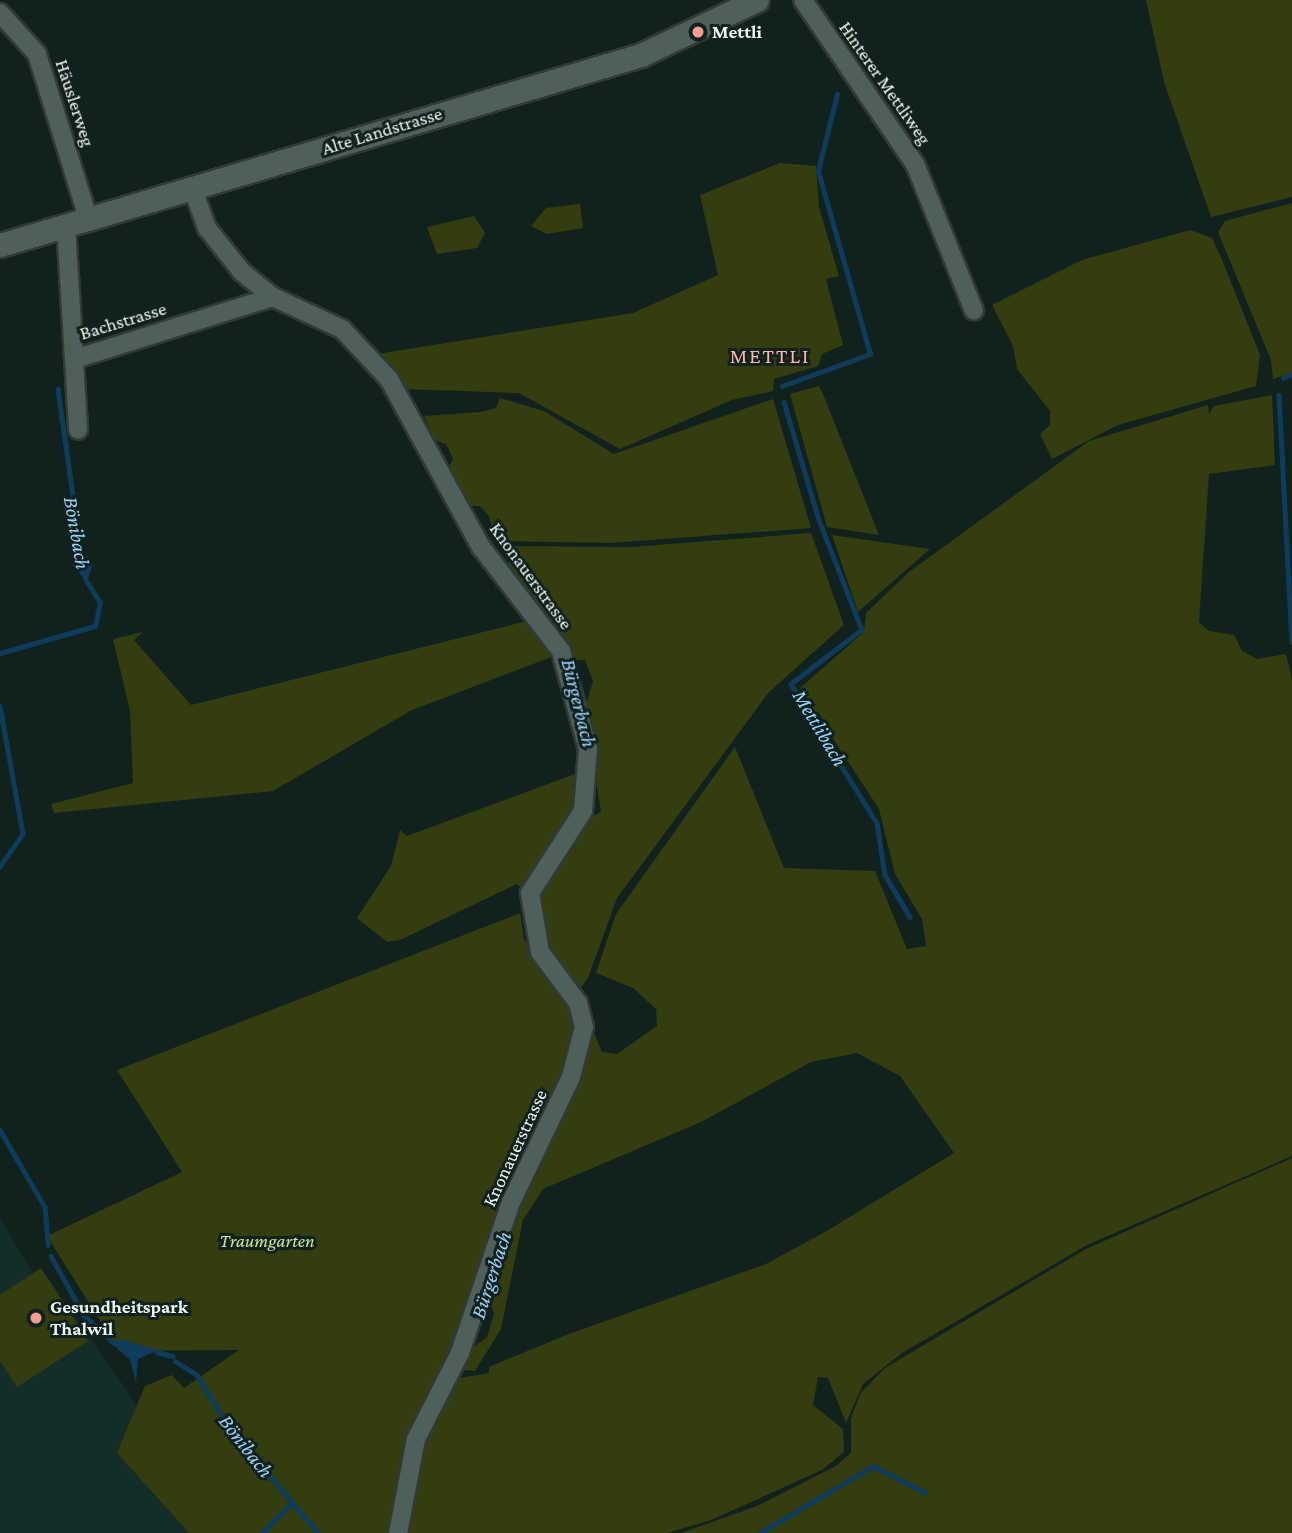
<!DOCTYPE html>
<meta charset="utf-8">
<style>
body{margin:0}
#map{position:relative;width:1292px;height:1533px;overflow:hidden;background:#11211e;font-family:"Crimson Pro",serif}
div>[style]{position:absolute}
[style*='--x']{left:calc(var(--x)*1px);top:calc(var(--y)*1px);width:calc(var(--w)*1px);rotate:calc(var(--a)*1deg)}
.built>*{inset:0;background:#142d29}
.green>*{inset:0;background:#343d0f}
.water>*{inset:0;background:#0f3c5b}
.stream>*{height:4.5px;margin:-2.25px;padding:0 2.25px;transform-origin:2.25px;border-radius:2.25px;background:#0f3c5b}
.roads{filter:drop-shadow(2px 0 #303a37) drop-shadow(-2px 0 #303a37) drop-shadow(0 2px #303a37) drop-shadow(0 -2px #303a37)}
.minor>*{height:18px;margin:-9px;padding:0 9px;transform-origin:9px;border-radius:9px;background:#4e5f5c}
.secondary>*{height:23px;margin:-11.5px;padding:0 11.5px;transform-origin:11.5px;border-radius:11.5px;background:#4e5f5c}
.dots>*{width:19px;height:19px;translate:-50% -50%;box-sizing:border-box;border:4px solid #11211e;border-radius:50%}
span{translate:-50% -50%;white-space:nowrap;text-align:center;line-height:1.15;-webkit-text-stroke:6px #11211e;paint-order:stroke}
.poi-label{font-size:19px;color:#edf7f5;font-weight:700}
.left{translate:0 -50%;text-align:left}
.street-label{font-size:19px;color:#edf7f5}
.park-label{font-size:19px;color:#d3e597;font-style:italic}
.neighbourhood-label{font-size:21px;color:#fbb7b0;letter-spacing:2px}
.water-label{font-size:21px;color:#9dd3fd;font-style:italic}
</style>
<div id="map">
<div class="built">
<div style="clip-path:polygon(0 1218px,33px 1273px,41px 1268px,139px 1408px,118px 1454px,189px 1533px,0 1533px)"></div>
</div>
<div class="green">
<div style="clip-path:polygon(1146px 0,1292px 0,1292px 197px,1211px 217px,1164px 82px)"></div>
<div style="clip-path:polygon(780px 163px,816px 166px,819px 207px,839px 276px,826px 279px,843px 345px,822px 354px,818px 366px,774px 379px,773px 391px,732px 400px,620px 449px,519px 393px,401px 389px,377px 354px,633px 313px,718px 275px,700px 195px)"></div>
<div style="clip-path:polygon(1292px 203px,1292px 373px,1273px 379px,1271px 360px,1218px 232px,1225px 221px)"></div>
<div style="clip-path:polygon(580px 204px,583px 228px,547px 234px,531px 226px,546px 208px)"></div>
<div style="clip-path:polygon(474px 216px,485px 233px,477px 248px,437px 254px,427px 227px)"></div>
<div style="clip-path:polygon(1190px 230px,1212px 238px,1221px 257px,1260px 355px,1256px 386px,1118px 425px,1052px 459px,1040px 434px,1050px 425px,1050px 411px,1017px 369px,1013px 346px,992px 305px,1082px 260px)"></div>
<div style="clip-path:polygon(819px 386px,823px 394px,879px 535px,827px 527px,790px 394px)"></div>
<div style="clip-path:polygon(1272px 395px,1275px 465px,1209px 474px,1199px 622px,1209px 631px,1234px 635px,1242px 651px,1257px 659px,1286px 654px,1292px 680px,1292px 1156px,1087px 1245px,902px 1353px,863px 1384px,846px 1423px,828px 1378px,818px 1377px,813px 1405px,843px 1429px,844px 1452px,822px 1470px,711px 1520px,667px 1533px,189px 1533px,117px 1453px,145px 1386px,172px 1375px,184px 1388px,239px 1350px,119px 1351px,47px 1236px,182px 1172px,117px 1070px,520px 913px,524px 939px,574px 1006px,575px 1054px,448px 1380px,489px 1373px,489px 1367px,566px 1335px,766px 1264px,825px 1232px,954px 1153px,900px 1076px,857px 1053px,811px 1062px,701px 1122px,543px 1189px,523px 1220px,501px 1329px,475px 1371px,462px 1370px,471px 1349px,487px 1337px,494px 1314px,489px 1299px,507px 1235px,591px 1026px,602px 1052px,617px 1054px,657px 1026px,656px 1009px,633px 988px,596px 973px,616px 914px,735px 747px,784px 868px,875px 871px,907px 949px,926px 946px,922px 919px,895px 874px,879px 809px,800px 688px,864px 632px,866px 613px,909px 572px,1089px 441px,1208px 405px,1209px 414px,1214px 406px)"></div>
<div style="clip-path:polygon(500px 398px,544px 411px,614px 454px,773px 399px,811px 528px,610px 543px,495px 541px,489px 516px,480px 506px,468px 506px,447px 471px,453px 459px,446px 444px,434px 440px,424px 416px,481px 412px,496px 408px)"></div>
<div style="clip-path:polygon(811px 533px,844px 625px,769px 692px,617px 898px,588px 978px,576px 994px,550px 962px,538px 891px,586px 820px,601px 812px,585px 708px,593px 681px,585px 660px,571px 660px,507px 572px,513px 546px,630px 547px)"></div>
<div style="clip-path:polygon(832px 535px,930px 549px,858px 612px)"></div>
<div style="clip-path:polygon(531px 620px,557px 655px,412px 710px,273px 791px,54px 813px,51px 804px,133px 783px,130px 711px,113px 639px,143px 632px,134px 640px,191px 705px)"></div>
<div style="clip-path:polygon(580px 772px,581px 796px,528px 892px,517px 884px,400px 940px,387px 942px,357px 918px,391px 866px,400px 830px,407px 836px)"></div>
<div style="clip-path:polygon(1292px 1158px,1292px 1533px,681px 1533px,757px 1506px,836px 1466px,851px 1453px,851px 1418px,860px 1394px,885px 1368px,1086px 1249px)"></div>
<div style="clip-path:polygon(41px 1268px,88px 1341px,17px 1387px,0 1361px,0 1295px)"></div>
</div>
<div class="water">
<div style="clip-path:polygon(81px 549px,93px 564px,87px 582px,71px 564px)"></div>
<div style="clip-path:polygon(121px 1339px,158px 1350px,138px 1359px,136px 1383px,130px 1360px,113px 1344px)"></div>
</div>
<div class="stream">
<div style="--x:1283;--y:378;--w:10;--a:-24"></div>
<div style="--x:782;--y:386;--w:94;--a:-20"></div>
<div style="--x:870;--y:354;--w:190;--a:-105.9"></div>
<div style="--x:818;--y:171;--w:79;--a:-76.1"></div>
<div style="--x:58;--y:389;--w:166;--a:82"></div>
<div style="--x:1279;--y:395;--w:247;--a:87"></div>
<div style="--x:784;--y:402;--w:123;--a:73.5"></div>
<div style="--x:819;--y:520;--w:118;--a:68.6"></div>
<div style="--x:862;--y:630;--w:89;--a:142.7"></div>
<div style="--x:791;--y:684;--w:163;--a:58.3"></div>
<div style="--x:877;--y:823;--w:53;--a:81.3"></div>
<div style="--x:885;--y:875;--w:49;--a:59.2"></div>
<div style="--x:0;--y:653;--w:99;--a:-15.9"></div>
<div style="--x:95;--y:626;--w:24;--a:-78"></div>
<div style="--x:100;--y:603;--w:28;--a:-122"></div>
<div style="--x:0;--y:706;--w:130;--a:79.8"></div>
<div style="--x:23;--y:834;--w:40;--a:124.9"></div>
<div style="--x:0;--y:1130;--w:89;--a:59.7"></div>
<div style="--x:45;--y:1207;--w:38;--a:85"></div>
<div style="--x:51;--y:1256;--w:68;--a:60.8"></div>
<div style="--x:84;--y:1315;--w:41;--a:43"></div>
<div style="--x:157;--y:1352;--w:16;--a:14"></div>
<div style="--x:175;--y:1361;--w:26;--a:32"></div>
<div style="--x:197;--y:1375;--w:60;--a:58.7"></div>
<div style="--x:228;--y:1426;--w:140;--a:49.9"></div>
<div style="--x:262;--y:1533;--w:40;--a:-45"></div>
<div style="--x:760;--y:1533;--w:131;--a:-30.7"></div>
<div style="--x:873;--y:1466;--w:59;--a:27"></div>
</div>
<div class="roads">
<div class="minor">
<div style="--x:803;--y:0;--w:199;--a:55.7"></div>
<div style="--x:915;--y:164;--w:158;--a:68.1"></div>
<div style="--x:0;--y:13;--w:55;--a:47.9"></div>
<div style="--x:37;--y:54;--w:172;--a:72.7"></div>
<div style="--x:192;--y:187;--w:44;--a:69.9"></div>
<div style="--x:207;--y:228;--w:56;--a:51.5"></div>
<div style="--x:242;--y:272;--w:40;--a:39"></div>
<div style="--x:273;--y:297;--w:76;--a:24.9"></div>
<div style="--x:342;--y:329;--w:69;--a:46.8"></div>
<div style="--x:389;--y:379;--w:192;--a:61.3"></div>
<div style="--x:481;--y:547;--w:131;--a:52.4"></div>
<div style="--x:561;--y:651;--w:102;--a:74.6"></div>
<div style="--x:588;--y:749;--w:62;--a:94.6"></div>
<div style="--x:583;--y:811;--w:98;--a:122.9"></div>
<div style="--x:530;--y:893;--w:60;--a:80.4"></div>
<div style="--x:540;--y:952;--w:64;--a:53.3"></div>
<div style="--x:578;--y:1003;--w:25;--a:76"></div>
<div style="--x:584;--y:1027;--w:52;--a:104.6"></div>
<div style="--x:571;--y:1077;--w:139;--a:115.6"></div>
<div style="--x:511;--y:1202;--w:159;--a:108.7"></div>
<div style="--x:460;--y:1353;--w:97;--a:117.1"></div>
<div style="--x:416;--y:1439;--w:96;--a:100.8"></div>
<div style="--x:66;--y:225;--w:205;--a:86.6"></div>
<div style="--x:75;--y:359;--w:207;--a:-17.4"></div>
</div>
<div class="secondary">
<div style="--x:0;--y:245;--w:669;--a:-16.51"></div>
<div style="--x:641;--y:55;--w:128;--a:-25.4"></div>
</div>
</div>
<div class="dots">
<div style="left:698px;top:32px;background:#f59c93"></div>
<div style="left:36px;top:1318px;background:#f59c93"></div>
</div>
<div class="poi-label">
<span class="left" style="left:712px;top:32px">Mettli</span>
<span class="left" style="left:50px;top:1318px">Gesundheitspark<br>Thalwil</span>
</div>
<div class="street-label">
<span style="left:885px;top:83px;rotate:55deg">Hinterer Mettliweg</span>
<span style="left:75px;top:103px;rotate:72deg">Häuslerweg</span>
<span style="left:382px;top:131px;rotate:-17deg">Alte Landstrasse</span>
<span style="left:123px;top:321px;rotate:-17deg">Bachstrasse</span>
<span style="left:531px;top:576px;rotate:54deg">Knonauerstrasse</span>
<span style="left:515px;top:1148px;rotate:-65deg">Knonauerstrasse</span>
</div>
<div class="park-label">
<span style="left:267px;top:1241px">Traumgarten</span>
</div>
<div class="neighbourhood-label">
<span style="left:770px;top:356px">METTLI</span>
</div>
<div class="water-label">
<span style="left:77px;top:533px;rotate:80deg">Bönibach</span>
<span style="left:579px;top:703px;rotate:76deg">Bürgerbach</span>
<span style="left:820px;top:728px;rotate:59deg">Mettlibach</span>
<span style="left:491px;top:1275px;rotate:-72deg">Bürgerbach</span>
<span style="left:246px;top:1446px;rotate:52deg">Bönibach</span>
</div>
</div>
